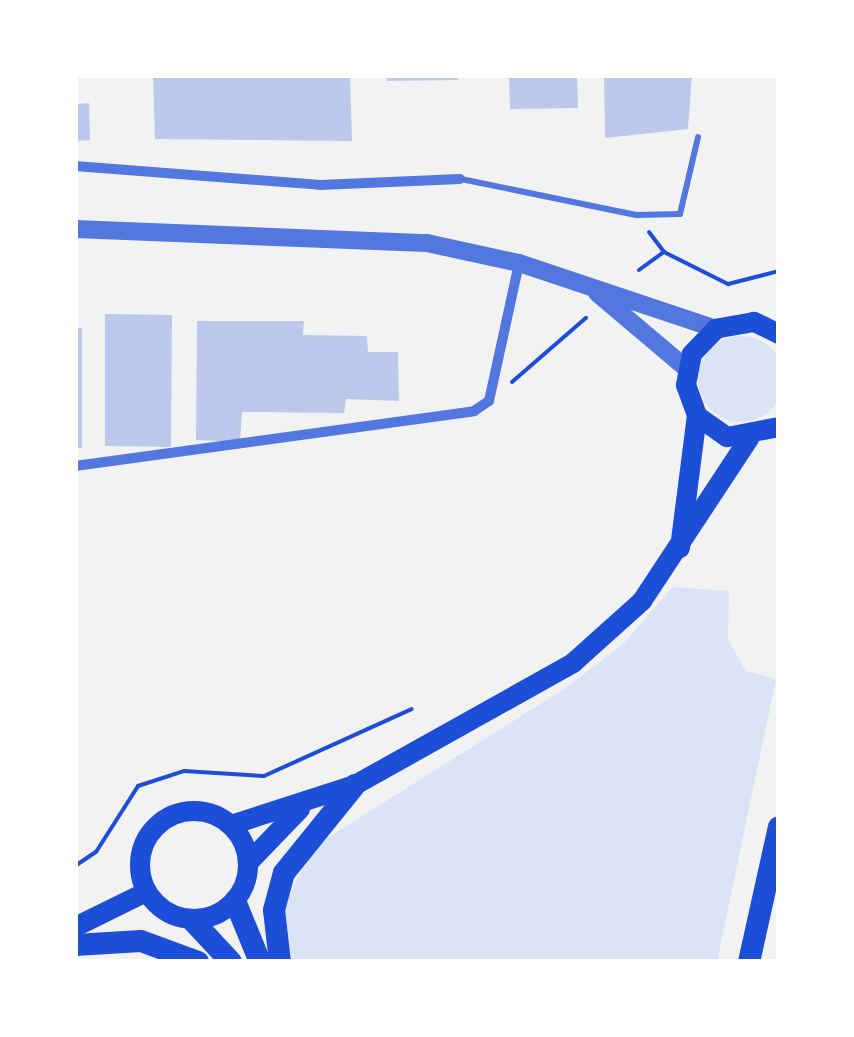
<!DOCTYPE html>
<style>
body{margin:0}
#map{position:relative;width:854px;height:1037px;overflow:hidden;background:#f2f2f2;font-family:"Crimson Pro",serif}
div>[style]{position:absolute}
[style*='--x']{left:calc(var(--x)*1px);top:calc(var(--y)*1px);width:calc(var(--w)*1px);rotate:calc(var(--a)*1deg)}
.green>*{inset:0;background:#dbe4f7}
.round{border-radius:50%}
.building>*{inset:0;background:#bdc9ec}
.path>*{height:4px;margin:-2px;padding:0 2px;transform-origin:2px;border-radius:2px;background:#1d4ed8}
.service>*{height:6px;margin:-3px;padding:0 3px;transform-origin:3px;border-radius:3px;background:#5277de}
.minor>*{height:10px;margin:-5px;padding:0 5px;transform-origin:5px;border-radius:5px;background:#5277de}
.tertiary>*{height:18px;margin:-9px;padding:0 9px;transform-origin:9px;border-radius:9px;background:#5277de}
.secondary>*{height:20px;margin:-10px;padding:0 10px;transform-origin:10px;border-radius:10px;background:#1d4ed8}
.secondary>.ring{margin:-10px;padding:0;box-sizing:content-box;background:none;border:20px solid #1d4ed8;border-radius:50%}
.trunk>*{height:22px;margin:-11px;padding:0 11px;transform-origin:11px;border-radius:11px;background:#1d4ed8}
span{translate:-50% -50%;white-space:nowrap;text-align:center;line-height:1.15;-webkit-text-stroke:8px #fff;paint-order:stroke}
.frame{position:absolute;inset:0;border:78px solid #fff;pointer-events:none}
</style>
<div id="map">
<div class="green">
<div class="round" style="left:698px;top:336px;width:86px;height:86px"></div>
<div style="clip-path:polygon(673px 587px,729px 591px,728px 640px,746px 671px,776px 679px,717px 962px,292px 962px,284px 906px,313px 847px,564px 689px,622px 645px)"></div>
</div>
<div class="building">
<div style="clip-path:polygon(153px 75px,350px 75px,352px 141px,155px 139px)"></div>
<div style="clip-path:polygon(387px 75px,458px 75px,458px 80px,387px 81px)"></div>
<div style="clip-path:polygon(509px 75px,577px 75px,578px 108px,510px 109px)"></div>
<div style="clip-path:polygon(604px 75px,692px 75px,688px 129px,605px 138px)"></div>
<div style="clip-path:polygon(89px 103px,90px 140px,75px 141px,75px 104px)"></div>
<div style="clip-path:polygon(105px 314px,172px 315px,171px 447px,105px 446px)"></div>
<div style="clip-path:polygon(197px 321px,304px 321px,303px 335px,367px 336px,368px 352px,398px 352px,399px 401px,346px 399px,344px 413px,242px 412px,240px 442px,196px 440px)"></div>
<div style="clip-path:polygon(75px 328px,82px 328px,82px 448px,75px 448px)"></div>
</div>
<div class="path">
<div style="--x:649;--y:232;--w:25;--a:53"></div>
<div style="--x:639;--y:270;--w:31;--a:-36"></div>
<div style="--x:664;--y:252;--w:72;--a:26.6"></div>
<div style="--x:728;--y:284;--w:53;--a:-14.3"></div>
<div style="--x:512;--y:382;--w:98;--a:-40.9"></div>
<div style="--x:75;--y:866;--w:25;--a:-34"></div>
<div style="--x:96;--y:852;--w:78;--a:-57.5"></div>
<div style="--x:138;--y:786;--w:48;--a:-18.1"></div>
<div style="--x:184;--y:771;--w:80;--a:3.6"></div>
<div style="--x:264;--y:776;--w:162;--a:-24.4"></div>
</div>
<div class="service">
<div style="--x:461;--y:179;--w:180;--a:11.6"></div>
<div style="--x:637;--y:215;--w:43;--a:-1.3"></div>
<div style="--x:680;--y:214;--w:79;--a:-76.8"></div>
</div>
<div class="minor">
<div style="--x:75;--y:166;--w:246;--a:4.4"></div>
<div style="--x:320;--y:185;--w:140;--a:-2.5"></div>
<div style="--x:75;--y:466;--w:403;--a:-7.8"></div>
<div style="--x:474;--y:411;--w:18;--a:-34"></div>
<div style="--x:489;--y:401;--w:141;--a:-77.7"></div>
</div>
<div class="tertiary">
<div style="--x:75;--y:229;--w:352;--a:2.3"></div>
<div style="--x:427;--y:243;--w:94;--a:12.3"></div>
<div style="--x:519;--y:263;--w:208;--a:18.5"></div>
<div style="--x:597;--y:293;--w:118;--a:40.2"></div>
</div>
<div class="secondary">
<div style="--x:779;--y:334;--w:28;--a:-154"></div>
<div style="--x:754;--y:322;--w:39;--a:170"></div>
<div style="--x:716;--y:329;--w:35;--a:134"></div>
<div style="--x:692;--y:354;--w:32;--a:101"></div>
<div style="--x:686;--y:385;--w:33;--a:70"></div>
<div style="--x:697;--y:416;--w:37;--a:35"></div>
<div style="--x:727;--y:437;--w:53;--a:-10.9"></div>
<div style="--x:680;--y:548;--w:133;--a:-82.7"></div>
<div class="ring" style="left:140px;top:811px;width:88px;height:88px"></div>
<div style="--x:231;--y:825;--w:130;--a:-17.9"></div>
<div style="--x:355;--y:785;--w:250;--a:-29.2"></div>
<div style="--x:573;--y:663;--w:93;--a:-41.9"></div>
<div style="--x:642;--y:601;--w:194;--a:-56.6"></div>
<div style="--x:248;--y:863;--w:75;--a:-46.1"></div>
<div style="--x:75;--y:927;--w:79;--a:-26.2"></div>
</div>
<div class="trunk">
<div style="--x:235;--y:901;--w:66;--a:67.7"></div>
<div style="--x:192;--y:920;--w:57;--a:47.1"></div>
<div style="--x:75;--y:945;--w:66;--a:-3.5"></div>
<div style="--x:141;--y:941;--w:61;--a:20.2"></div>
<div style="--x:280;--y:962;--w:52;--a:-96.6"></div>
<div style="--x:274;--y:910;--w:38;--a:-75"></div>
<div style="--x:284;--y:873;--w:113;--a:-51.1"></div>
<div style="--x:749;--y:962;--w:138;--a:-77.5"></div>
</div>
<div class="frame"></div>
</div>
